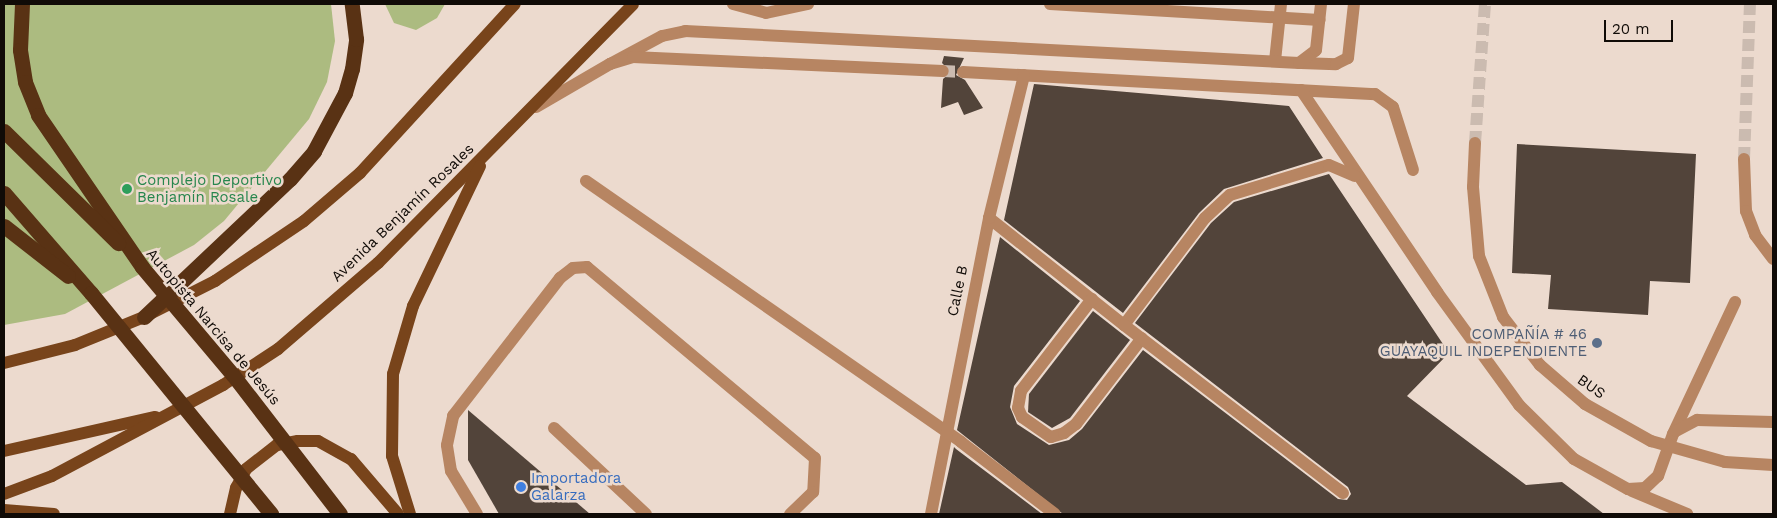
<!DOCTYPE html>
<meta charset="utf-8">
<style>
body{margin:0}
#map{position:relative;width:1777px;height:518px;overflow:hidden;background:#ecdace;font-family:"Work Sans",sans-serif}
div>[style]{position:absolute}
[style*='--x']{left:calc(var(--x)*1px);top:calc(var(--y)*1px);width:calc(var(--w)*1px);rotate:calc(var(--a)*1deg)}
.green>*{inset:0;background:#acbb80}
.building>*{inset:0;background:#52443a}
.minor-tunnel>*{height:12px;margin-top:-6px;transform-origin:0;background:repeating-linear-gradient(90deg,#cbbbb0 0 12px,transparent 0 18px)}
.minor>*{height:12px;margin:-6px;padding:0 6px;transform-origin:6px;border-radius:6px;background:#b78562}
.major>*{height:12px;margin:-6px;padding:0 6px;transform-origin:6px;border-radius:6px;background:#78441b}
.highway>*{height:15px;margin:-7.5px;padding:0 7.5px;transform-origin:7.5px;border-radius:7.5px;background:#593214}
.minor-bridge>*{height:12px;margin:-6px;padding:0 6px;transform-origin:6px;border-radius:6px;background:#b78562}
.highway-bridge>*{height:15px;margin:-7.5px;padding:0 7.5px;transform-origin:7.5px;border-radius:7.5px;background:#593214}
.dots>*{width:14px;height:14px;translate:-50% -50%;box-sizing:border-box;border:2px solid #ecdace;border-radius:50%}
span{translate:-50% -50%;white-space:nowrap;text-align:center;line-height:1.15;-webkit-text-stroke:5px #ecdace;paint-order:stroke}
.leisure-label{font-size:15px;color:#27864d}
.left{translate:0 -50%;text-align:left}
.street-label{font-size:15px;color:#100b07}
.service-label{font-size:15px;color:#4e5e75}
.right{translate:-100% -50%;text-align:right}
.shop-label{font-size:15px;color:#366cbe}
.frame{position:absolute;inset:0;border:5px solid #100b07;pointer-events:none}
.scale{position:absolute;left:1604px;top:20px;width:69px;height:22px;box-sizing:border-box;border:2px solid #100b07;border-top:0;padding-left:6px;font-size:15px;line-height:18px;white-space:nowrap;color:#100b07;-webkit-text-stroke:4px #ecdace;paint-order:stroke}
</style>
<div id="map">
<div class="green">
<div style="clip-path:polygon(4px 4px,331px 4px,335px 41px,327px 82px,309px 119px,224px 221px,194px 245px,65px 314px,4px 325px)"></div>
<div style="clip-path:polygon(385px 4px,445px 4px,437px 18px,416px 30px,394px 23px)"></div>
</div>
<div class="building">
<div style="clip-path:polygon(944px 56px,964px 58px,956px 75px,965px 80px,983px 108px,964px 115px,958px 102px,941px 108px,943px 79px,951px 72px,942px 63px)"></div>
<div style="clip-path:polygon(1034px 84px,1289px 106px,1323px 158px,1224px 189px,1199px 213px,1123px 313px,1004px 220px)"></div>
<div style="clip-path:polygon(1517px 144px,1696px 154px,1690px 283px,1650px 281px,1648px 315px,1548px 309px,1551px 275px,1512px 273px)"></div>
<div style="clip-path:polygon(1329px 174px,1449px 353px,1407px 396px,1526px 485px,1562px 482px,1604px 514px,1063px 514px,957px 430px,1000px 237px,1080px 301px,1014px 386px,1010px 407px,1017px 424px,1049px 445px,1069px 440px,1082px 429px,1143px 350px,1338px 499px,1347px 500px,1351px 494px,1348px 487px,1135px 323px,1211px 223px,1234px 202px)"></div>
<div style="clip-path:polygon(1093px 311px,1130px 340px,1070px 418px,1052px 428px,1028px 412px,1029px 394px)"></div>
<div style="clip-path:polygon(468px 410px,590px 514px,499px 514px,468px 460px)"></div>
<div style="clip-path:polygon(954px 447px,956px 449px,1042px 514px,939px 514px)"></div>
</div>
<div class="minor-tunnel">
<div style="--x:943;--y:71;--w:20;--a:3"></div>
<div style="--x:1475;--y:143;--w:139;--a:-85.9"></div>
<div style="--x:1744;--y:159;--w:155;--a:-87.8"></div>
</div>
<div class="minor">
<div style="--x:733;--y:4;--w:34;--a:15"></div>
<div style="--x:766;--y:13;--w:43;--a:-12.1"></div>
<div style="--x:1050;--y:4;--w:270;--a:3.4"></div>
<div style="--x:1275;--y:61;--w:57;--a:-84"></div>
<div style="--x:1301;--y:63;--w:35;--a:2"></div>
<div style="--x:1336;--y:64;--w:13;--a:-27"></div>
<div style="--x:1348;--y:58;--w:54;--a:-83.7"></div>
<div style="--x:610;--y:64;--w:59;--a:-28.3"></div>
<div style="--x:662;--y:36;--w:24;--a:-12"></div>
<div style="--x:685;--y:31;--w:615;--a:2.98"></div>
<div style="--x:1299;--y:63;--w:21;--a:-37"></div>
<div style="--x:1316;--y:50;--w:46;--a:-83.8"></div>
<div style="--x:963;--y:72;--w:413;--a:3.1"></div>
<div style="--x:1375;--y:94;--w:22;--a:36"></div>
<div style="--x:1393;--y:107;--w:66;--a:72.4"></div>
<div style="--x:1301;--y:90;--w:244;--a:56"></div>
<div style="--x:1437;--y:292;--w:140;--a:54"></div>
<div style="--x:1519;--y:405;--w:77;--a:44.5"></div>
<div style="--x:1574;--y:459;--w:62;--a:29.1"></div>
<div style="--x:1628;--y:489;--w:17;--a:-3"></div>
<div style="--x:1645;--y:488;--w:18;--a:-43"></div>
<div style="--x:1658;--y:476;--w:45;--a:-70.3"></div>
<div style="--x:1673;--y:434;--w:146;--a:-64.8"></div>
<div style="--x:536;--y:107;--w:86;--a:-30.2"></div>
<div style="--x:610;--y:64;--w:24;--a:-17"></div>
<div style="--x:633;--y:57;--w:310;--a:2.6"></div>
<div style="--x:1744;--y:159;--w:52;--a:87.8"></div>
<div style="--x:1746;--y:211;--w:26;--a:69"></div>
<div style="--x:1755;--y:235;--w:30;--a:53"></div>
<div style="--x:586;--y:181;--w:457;--a:34.8"></div>
<div style="--x:961;--y:442;--w:118;--a:37.5"></div>
<div style="--x:989;--y:218;--w:172;--a:38.4"></div>
<div style="--x:1124;--y:325;--w:134;--a:-52.9"></div>
<div style="--x:1205;--y:218;--w:34;--a:-43"></div>
<div style="--x:1230;--y:195;--w:103;--a:-16.9"></div>
<div style="--x:1329;--y:165;--w:28;--a:23"></div>
<div style="--x:1092;--y:299;--w:116;--a:127.7"></div>
<div style="--x:1021;--y:391;--w:17;--a:100"></div>
<div style="--x:1018;--y:408;--w:10;--a:66"></div>
<div style="--x:1022;--y:417;--w:35;--a:35"></div>
<div style="--x:1051;--y:437;--w:14;--a:-17"></div>
<div style="--x:1064;--y:433;--w:15;--a:-37"></div>
<div style="--x:1076;--y:424;--w:108;--a:-52.5"></div>
<div style="--x:1124;--y:325;--w:276;--a:37.5"></div>
<div style="--x:554;--y:428;--w:126;--a:43.1"></div>
<div style="--x:1676;--y:431;--w:24;--a:-28"></div>
<div style="--x:1697;--y:420;--w:76;--a:1.5"></div>
<div style="--x:1632;--y:491;--w:60;--a:22.7"></div>
<div style="--x:477;--y:514;--w:50;--a:-121.2"></div>
<div style="--x:451;--y:471;--w:26;--a:-99"></div>
<div style="--x:447;--y:445;--w:30;--a:-78"></div>
<div style="--x:453;--y:416;--w:175;--a:-52.2"></div>
<div style="--x:560;--y:278;--w:16;--a:-38"></div>
<div style="--x:573;--y:268;--w:14;--a:-4"></div>
<div style="--x:587;--y:267;--w:297;--a:40"></div>
<div style="--x:815;--y:458;--w:34;--a:93"></div>
<div style="--x:813;--y:492;--w:32;--a:136"></div>
<div style="--x:931;--y:514;--w:302;--a:-78.9"></div>
<div style="--x:989;--y:218;--w:147;--a:-76.2"></div>
</div>
<div class="major">
<div style="--x:4;--y:363;--w:73;--a:-14.2"></div>
<div style="--x:75;--y:345;--w:74;--a:-22.1"></div>
<div style="--x:144;--y:317;--w:80;--a:-26.9"></div>
<div style="--x:215;--y:281;--w:107;--a:-34"></div>
<div style="--x:304;--y:221;--w:74;--a:-40.6"></div>
<div style="--x:360;--y:173;--w:229;--a:-47.5"></div>
<div style="--x:4;--y:451;--w:155;--a:-12.7"></div>
<div style="--x:4;--y:494;--w:51;--a:-20.6"></div>
<div style="--x:52;--y:476;--w:194;--a:-28"></div>
<div style="--x:223;--y:385;--w:66;--a:-33.2"></div>
<div style="--x:278;--y:349;--w:132;--a:-40.7"></div>
<div style="--x:378;--y:263;--w:363;--a:-45.4"></div>
<div style="--x:4;--y:510;--w:50;--a:4.6"></div>
<div style="--x:230;--y:514;--w:27;--a:-77"></div>
<div style="--x:236;--y:488;--w:21;--a:-62"></div>
<div style="--x:246;--y:469;--w:39;--a:-38"></div>
<div style="--x:277;--y:445;--w:21;--a:-11"></div>
<div style="--x:298;--y:441;--w:20;--a:0"></div>
<div style="--x:318;--y:441;--w:38;--a:29"></div>
<div style="--x:351;--y:459;--w:72;--a:49.5"></div>
<div style="--x:410;--y:514;--w:61;--a:-107.2"></div>
<div style="--x:392;--y:456;--w:82;--a:-89.3"></div>
<div style="--x:393;--y:374;--w:71;--a:-73.6"></div>
<div style="--x:413;--y:306;--w:155;--a:-64.4"></div>
</div>
<div class="highway">
<div style="--x:22;--y:4;--w:46;--a:92.5"></div>
<div style="--x:20;--y:50;--w:32;--a:81"></div>
<div style="--x:25;--y:82;--w:35;--a:68"></div>
<div style="--x:38;--y:115;--w:184;--a:55.6"></div>
<div style="--x:4;--y:131;--w:160;--a:44.5"></div>
<div style="--x:4;--y:193;--w:133;--a:49"></div>
<div style="--x:4;--y:226;--w:81;--a:38"></div>
<div style="--x:144;--y:317;--w:201;--a:-43.4"></div>
<div style="--x:290;--y:179;--w:37;--a:-49"></div>
<div style="--x:314;--y:151;--w:66;--a:-61.9"></div>
<div style="--x:345;--y:93;--w:25;--a:-74"></div>
<div style="--x:352;--y:69;--w:30;--a:-82"></div>
<div style="--x:356;--y:39;--w:35;--a:-97"></div>
</div>
<div class="minor-bridge">
<div style="--x:1475;--y:143;--w:44;--a:92.6"></div>
<div style="--x:1473;--y:187;--w:69;--a:85"></div>
<div style="--x:1479;--y:256;--w:66;--a:68.5"></div>
<div style="--x:1503;--y:317;--w:61;--a:52.4"></div>
<div style="--x:1540;--y:365;--w:60;--a:40.9"></div>
<div style="--x:1585;--y:404;--w:76;--a:29.3"></div>
<div style="--x:1651;--y:441;--w:77;--a:15.8"></div>
<div style="--x:1725;--y:462;--w:48;--a:3.6"></div>
</div>
<div class="highway-bridge">
<div style="--x:142;--y:267;--w:141;--a:49.9"></div>
<div style="--x:233;--y:375;--w:175;--a:52.4"></div>
<div style="--x:91;--y:293;--w:285;--a:50.8"></div>
</div>
<div class="dots">
<div style="left:127px;top:189px;background:#2e9e5b"></div>
<div style="left:1597px;top:343px;background:#5c6f8a"></div>
<div style="left:521px;top:487px;background:#3f7fe0"></div>
</div>
<div class="leisure-label">
<span class="left" style="left:137px;top:189px">Complejo Deportivo<br>Benjamín Rosale</span>
</div>
<div class="street-label">
<span style="left:403px;top:213px;rotate:-44deg">Avenida Benjamín Rosales</span>
<span style="left:958px;top:291px;rotate:-78deg">Calle B</span>
<span style="left:213px;top:327px;rotate:50deg">Autopista Narcisa de Jesús</span>
<span style="left:1591px;top:387px;rotate:35deg">BUS</span>
</div>
<div class="service-label">
<span class="right" style="left:1587px;top:343px">COMPAÑÍA # 46<br>GUAYAQUIL INDEPENDIENTE</span>
</div>
<div class="shop-label">
<span class="left" style="left:531px;top:487px">Importadora<br>Galarza</span>
</div>
<div class="frame"></div>
<div class="scale">20 m</div>
</div>
